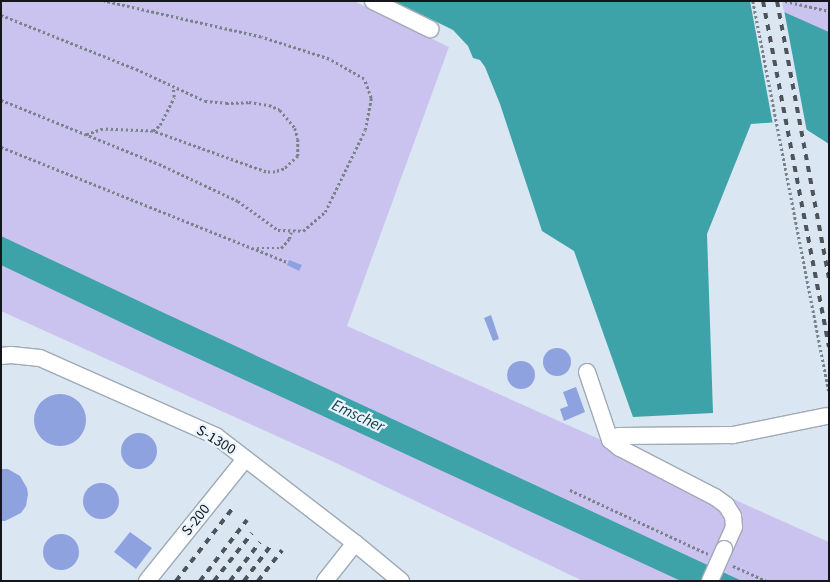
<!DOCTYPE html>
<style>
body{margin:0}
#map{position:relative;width:830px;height:582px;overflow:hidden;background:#dae6f2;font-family:"Source Sans 3",sans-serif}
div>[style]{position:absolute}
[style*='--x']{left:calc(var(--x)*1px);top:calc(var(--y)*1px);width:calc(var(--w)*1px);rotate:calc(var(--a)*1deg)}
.green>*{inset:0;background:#cbc3ef}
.water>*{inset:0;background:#3da3a9}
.pier>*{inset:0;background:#dae6f2}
.building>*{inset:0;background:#8fa2e0}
.round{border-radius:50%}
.path>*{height:2.5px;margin-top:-1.25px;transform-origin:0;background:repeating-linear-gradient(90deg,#7a828a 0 2.5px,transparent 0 5px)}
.roads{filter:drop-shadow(1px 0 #9faab5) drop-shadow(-1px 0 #9faab5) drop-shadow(0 1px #9faab5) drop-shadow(0 -1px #9faab5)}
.minor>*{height:16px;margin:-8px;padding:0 8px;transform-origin:8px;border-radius:8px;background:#fff}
.rail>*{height:4px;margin-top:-2px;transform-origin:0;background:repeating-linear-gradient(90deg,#4e545a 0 6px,transparent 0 12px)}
.bridges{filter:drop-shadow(1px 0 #9faab5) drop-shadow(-1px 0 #9faab5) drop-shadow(0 1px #9faab5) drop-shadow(0 -1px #9faab5)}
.minor-bridge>*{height:16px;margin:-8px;padding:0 8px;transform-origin:8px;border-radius:8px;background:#fff}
span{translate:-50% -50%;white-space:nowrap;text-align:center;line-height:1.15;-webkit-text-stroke:4.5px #e9f3fd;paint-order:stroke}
.street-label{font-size:15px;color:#13171b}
.water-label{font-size:16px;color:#174447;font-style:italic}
.frame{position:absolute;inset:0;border:2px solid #13171b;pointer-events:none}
</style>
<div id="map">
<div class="green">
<div style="clip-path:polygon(1px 1px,354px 1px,449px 47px,347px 326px,829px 542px,829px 581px,583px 581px,334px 462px,1px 311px)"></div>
<div style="clip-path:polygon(782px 1px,829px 1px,829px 32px,784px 13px)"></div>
</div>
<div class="water">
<div style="clip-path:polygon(394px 1px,759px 1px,829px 32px,829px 144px,793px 121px,751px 124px,707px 234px,713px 413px,633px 417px,574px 251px,542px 231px,500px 104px,485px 67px,480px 60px,473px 58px,468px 46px,453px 30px)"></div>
<div style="clip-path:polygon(1px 236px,162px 312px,742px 581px,681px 581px,158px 340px,1px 265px)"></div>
</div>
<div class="pier">
<div style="clip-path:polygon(750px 1px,765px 1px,784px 10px,807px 132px,793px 123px,773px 125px)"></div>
</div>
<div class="building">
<div style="clip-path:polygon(289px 260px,302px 265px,299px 271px,287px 265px)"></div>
<div style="clip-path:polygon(491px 315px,499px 339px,493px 341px,484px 318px)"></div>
<div class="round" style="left:543px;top:348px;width:28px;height:28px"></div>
<div class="round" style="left:507px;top:361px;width:28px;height:28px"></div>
<div style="clip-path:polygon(576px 387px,585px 412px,564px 421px,560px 409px,568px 406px,563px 392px)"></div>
<div class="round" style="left:34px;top:394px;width:52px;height:52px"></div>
<div class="round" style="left:121px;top:433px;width:36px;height:36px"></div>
<div style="clip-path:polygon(1px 469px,8px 469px,20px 476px,27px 488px,28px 494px,26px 506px,21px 513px,5px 521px,1px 521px)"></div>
<div class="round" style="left:83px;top:483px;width:36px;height:36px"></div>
<div style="clip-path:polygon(130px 532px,152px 548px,136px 569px,114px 552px)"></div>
<div class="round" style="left:43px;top:534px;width:36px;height:36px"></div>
</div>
<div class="path">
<div style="--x:753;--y:1;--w:397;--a:79"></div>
<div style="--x:785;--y:1;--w:45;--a:12.8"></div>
<div style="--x:1;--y:15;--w:145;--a:21.8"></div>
<div style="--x:136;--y:69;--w:76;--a:24.9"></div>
<div style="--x:205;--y:101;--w:21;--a:5"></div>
<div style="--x:226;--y:103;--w:23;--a:-2"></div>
<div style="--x:249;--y:102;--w:20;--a:9"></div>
<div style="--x:269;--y:105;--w:12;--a:24"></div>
<div style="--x:280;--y:110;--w:23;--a:50"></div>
<div style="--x:295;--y:128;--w:11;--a:75"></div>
<div style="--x:298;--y:139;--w:17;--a:90"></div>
<div style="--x:298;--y:156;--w:19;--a:137"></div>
<div style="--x:284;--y:169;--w:9;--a:162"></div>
<div style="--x:275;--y:172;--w:9;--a:180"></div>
<div style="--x:266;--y:172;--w:120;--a:-160.1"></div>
<div style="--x:153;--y:131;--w:50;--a:-177.7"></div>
<div style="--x:103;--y:129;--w:18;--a:161"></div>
<div style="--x:1;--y:100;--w:170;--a:22.1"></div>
<div style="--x:159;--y:164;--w:87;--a:25.1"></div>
<div style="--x:238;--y:201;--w:49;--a:35.9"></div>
<div style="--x:278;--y:230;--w:25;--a:2"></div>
<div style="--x:303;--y:231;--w:29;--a:-41"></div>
<div style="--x:325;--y:212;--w:91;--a:-64"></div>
<div style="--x:365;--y:130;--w:33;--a:-79"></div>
<div style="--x:371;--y:98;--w:20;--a:-110"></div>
<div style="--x:364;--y:79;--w:40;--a:-150.3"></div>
<div style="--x:329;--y:59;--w:71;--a:-162.1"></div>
<div style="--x:261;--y:37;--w:161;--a:-167.1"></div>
<div style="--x:153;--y:131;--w:9;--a:-41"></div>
<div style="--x:160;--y:125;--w:31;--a:-63"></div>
<div style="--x:174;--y:97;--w:10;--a:-96"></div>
<div style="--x:1;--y:147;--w:308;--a:21.9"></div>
<div style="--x:257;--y:248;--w:24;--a:0"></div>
<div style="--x:281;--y:248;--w:12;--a:-48"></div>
<div style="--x:289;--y:239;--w:7;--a:-74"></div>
<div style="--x:570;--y:490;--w:152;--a:24.9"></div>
<div style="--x:733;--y:566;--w:36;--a:24"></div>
</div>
<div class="roads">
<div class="minor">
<div style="--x:373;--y:1;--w:64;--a:26.2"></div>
<div style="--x:1;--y:356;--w:10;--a:-6"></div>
<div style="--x:11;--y:355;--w:29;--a:6"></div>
<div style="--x:40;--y:358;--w:193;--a:23.9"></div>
<div style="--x:216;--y:436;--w:175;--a:37.6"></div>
<div style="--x:355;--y:543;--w:60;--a:39.6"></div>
<div style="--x:587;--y:372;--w:72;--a:71.3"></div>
<div style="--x:610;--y:440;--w:13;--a:39"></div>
<div style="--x:620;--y:448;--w:107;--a:27.3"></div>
<div style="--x:715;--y:497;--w:14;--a:36"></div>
<div style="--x:726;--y:505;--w:13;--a:58"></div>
<div style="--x:733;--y:516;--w:11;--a:85"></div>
<div style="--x:734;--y:527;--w:24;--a:114"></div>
<div style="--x:610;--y:440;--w:10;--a:-24"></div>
<div style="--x:619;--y:436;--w:114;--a:-0.5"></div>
<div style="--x:733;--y:435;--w:95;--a:-11.5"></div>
<div style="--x:147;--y:581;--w:156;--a:-51.2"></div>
<div style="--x:325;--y:581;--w:48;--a:-51.7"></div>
</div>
</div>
<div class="rail">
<div style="--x:763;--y:1;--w:352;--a:79.2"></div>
<div style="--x:777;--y:1;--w:282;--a:79.4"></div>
<div style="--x:176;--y:581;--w:91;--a:-52.1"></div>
<div style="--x:200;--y:581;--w:77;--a:-52.4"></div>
<div style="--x:214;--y:581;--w:61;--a:-51.6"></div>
<div style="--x:230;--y:581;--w:49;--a:-52.4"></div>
<div style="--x:244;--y:581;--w:46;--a:-52.9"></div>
<div style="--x:258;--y:581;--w:39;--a:-52"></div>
</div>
<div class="bridges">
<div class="minor-bridge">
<div style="--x:710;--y:581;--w:35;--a:-66"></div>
</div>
</div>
<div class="street-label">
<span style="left:216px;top:440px;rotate:31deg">S-1300</span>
<span style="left:196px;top:520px;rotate:-51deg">S-200</span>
</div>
<div class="water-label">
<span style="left:358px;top:416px;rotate:25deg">Emscher</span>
</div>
<div class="frame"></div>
</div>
